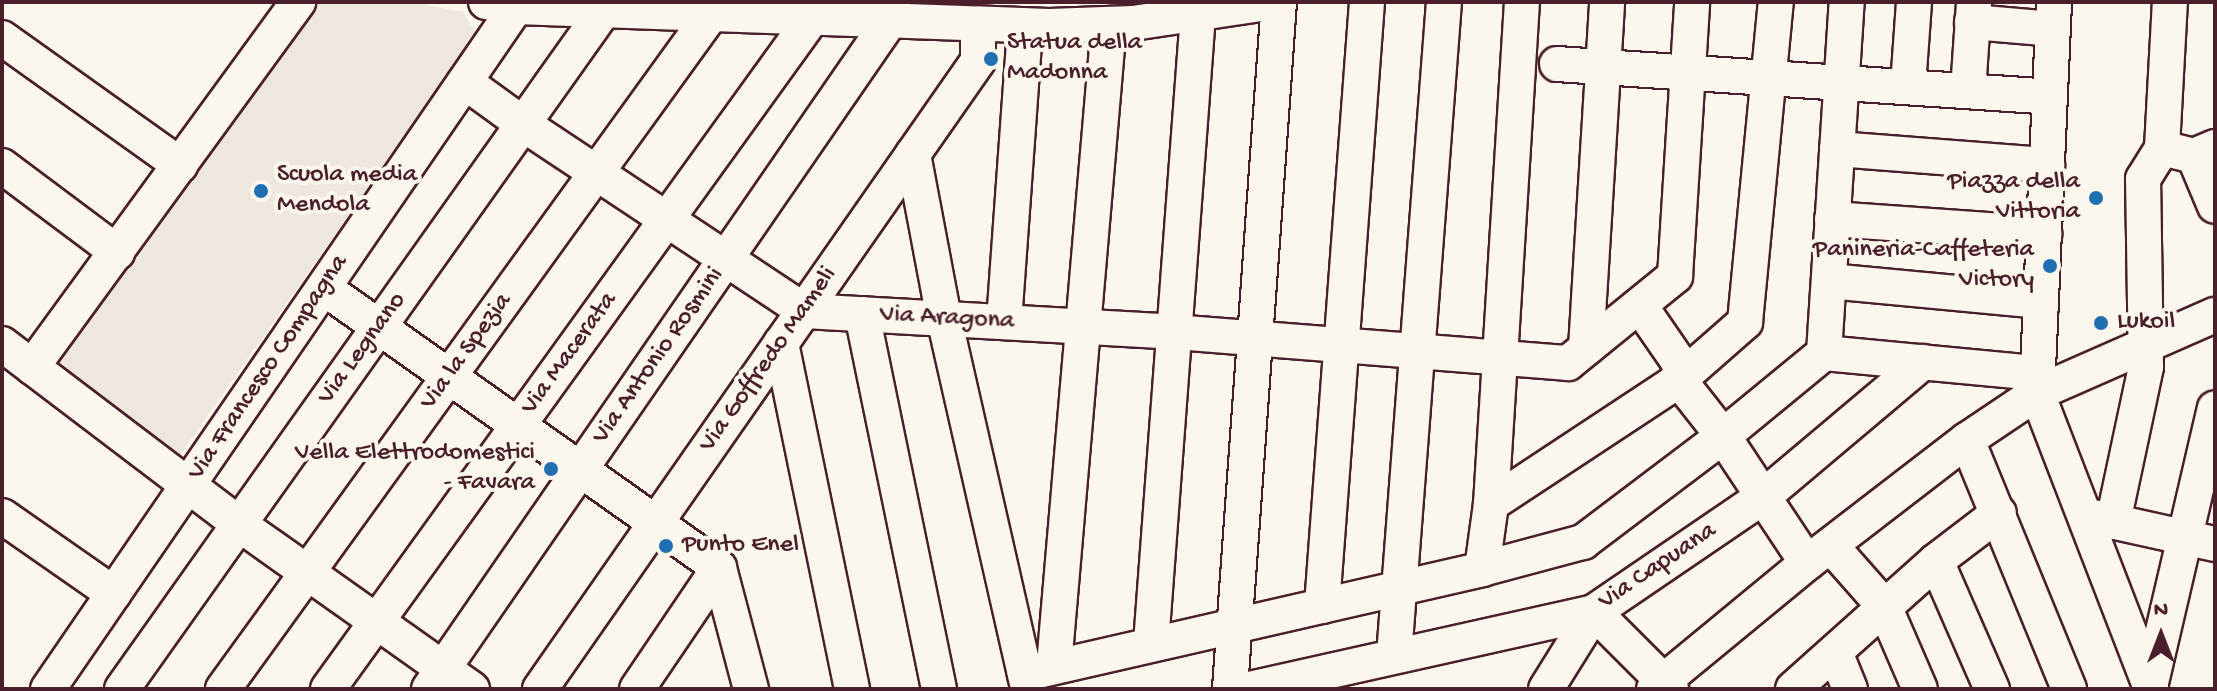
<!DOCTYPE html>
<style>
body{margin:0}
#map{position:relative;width:2217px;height:691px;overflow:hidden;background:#fbf7ec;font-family:"Gochi Hand",sans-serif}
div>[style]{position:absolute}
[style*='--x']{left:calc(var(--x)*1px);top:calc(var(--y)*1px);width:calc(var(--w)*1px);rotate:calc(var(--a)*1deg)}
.built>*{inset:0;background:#eee7de}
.roads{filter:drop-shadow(2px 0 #4a1f2b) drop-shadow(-2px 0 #4a1f2b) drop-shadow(0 2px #4a1f2b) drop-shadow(0 -2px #4a1f2b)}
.minor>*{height:34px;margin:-17px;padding:0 17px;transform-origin:17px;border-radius:17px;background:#fbf7ec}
.dots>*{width:22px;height:22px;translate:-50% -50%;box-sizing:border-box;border:4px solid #fbf7ec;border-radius:50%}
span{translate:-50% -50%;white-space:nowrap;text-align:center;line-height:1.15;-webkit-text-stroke:8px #fbf7ec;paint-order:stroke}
.poi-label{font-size:26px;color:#4a1f2b}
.left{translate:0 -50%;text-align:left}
.right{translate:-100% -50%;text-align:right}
.street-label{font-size:26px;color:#4a1f2b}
.frame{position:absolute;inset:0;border:4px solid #4a1f2b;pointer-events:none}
.north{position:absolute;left:2121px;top:595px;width:80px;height:80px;-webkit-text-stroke:6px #fbf7ec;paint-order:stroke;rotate:0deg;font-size:22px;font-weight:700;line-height:32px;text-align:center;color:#4a1f2b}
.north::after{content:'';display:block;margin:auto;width:28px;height:36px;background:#4a1f2b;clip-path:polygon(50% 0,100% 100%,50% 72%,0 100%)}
</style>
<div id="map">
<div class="built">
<div style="clip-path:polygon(311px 2px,412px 2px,463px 12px,476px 34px,175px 462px,52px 361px)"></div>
</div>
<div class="roads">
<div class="minor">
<div style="--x:486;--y:2;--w:30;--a:9"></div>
<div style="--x:516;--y:7;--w:533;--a:2.04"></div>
<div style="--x:1049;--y:26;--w:84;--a:-2"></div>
<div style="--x:1133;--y:23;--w:143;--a:-8.5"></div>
<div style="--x:2054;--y:2;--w:391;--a:92.5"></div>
<div style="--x:2037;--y:393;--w:317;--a:68.9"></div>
<div style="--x:1972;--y:22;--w:81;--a:4.9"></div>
<div style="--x:2;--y:38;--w:219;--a:35.5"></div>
<div style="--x:1557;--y:64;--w:494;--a:3.8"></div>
<div style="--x:465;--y:82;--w:72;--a:35.9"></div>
<div style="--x:523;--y:124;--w:338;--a:33.6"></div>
<div style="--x:804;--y:311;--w:371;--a:3.2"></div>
<div style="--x:1174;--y:332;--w:395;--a:4.5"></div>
<div style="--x:1568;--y:363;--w:138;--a:-39.1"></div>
<div style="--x:1675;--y:276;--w:275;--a:-86.4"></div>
<div style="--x:1908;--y:86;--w:84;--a:-85.9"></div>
<div style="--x:1968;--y:91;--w:89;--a:-86.1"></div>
<div style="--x:2162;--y:148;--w:33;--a:14"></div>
<div style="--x:2194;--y:156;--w:23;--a:-23"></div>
<div style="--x:1837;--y:149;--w:211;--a:4.4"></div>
<div style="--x:913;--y:154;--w:167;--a:79.3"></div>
<div style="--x:944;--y:318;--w:380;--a:77.2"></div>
<div style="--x:2194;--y:156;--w:54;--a:67.2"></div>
<div style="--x:2;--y:166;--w:144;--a:36.8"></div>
<div style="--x:1832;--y:219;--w:213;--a:4"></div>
<div style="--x:1829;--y:281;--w:213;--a:5.4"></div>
<div style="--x:324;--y:288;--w:484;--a:35.3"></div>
<div style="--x:719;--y:568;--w:125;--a:75.2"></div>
<div style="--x:1640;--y:306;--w:70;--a:55.4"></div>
<div style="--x:1680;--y:364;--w:16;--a:94"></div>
<div style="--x:1679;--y:380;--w:71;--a:51.8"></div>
<div style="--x:1723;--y:436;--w:152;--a:56.5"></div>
<div style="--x:862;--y:314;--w:383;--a:78.4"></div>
<div style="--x:1004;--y:322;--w:297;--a:-85.9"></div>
<div style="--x:781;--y:343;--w:353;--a:78.4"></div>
<div style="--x:2;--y:344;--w:306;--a:37.2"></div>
<div style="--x:246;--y:529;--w:277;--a:35.3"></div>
<div style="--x:1586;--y:348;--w:347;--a:-86.5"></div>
<div style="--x:1824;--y:353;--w:214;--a:5.4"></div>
<div style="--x:32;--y:367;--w:452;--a:-53.9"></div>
<div style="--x:1967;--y:440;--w:269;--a:67.7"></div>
<div style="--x:1491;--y:504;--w:225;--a:-33.4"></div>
<div style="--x:1679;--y:380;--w:88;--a:-41.3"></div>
<div style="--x:1745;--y:322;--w:321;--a:-84.5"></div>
<div style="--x:2;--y:516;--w:136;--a:34.9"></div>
<div style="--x:2093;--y:517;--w:125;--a:12.5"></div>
<div style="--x:2113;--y:522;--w:158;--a:-78"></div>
<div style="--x:2146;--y:367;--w:188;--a:-90.9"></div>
<div style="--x:2143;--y:179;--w:36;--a:-58"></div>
<div style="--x:2162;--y:148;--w:146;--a:-86.9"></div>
<div style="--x:1831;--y:546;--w:80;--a:48.5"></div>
<div style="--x:1884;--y:606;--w:90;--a:66.6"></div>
<div style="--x:1936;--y:561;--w:140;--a:66.4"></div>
<div style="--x:1482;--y:569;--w:66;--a:-82.1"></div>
<div style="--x:1491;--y:504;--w:503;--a:-86.47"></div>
<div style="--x:1322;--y:606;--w:606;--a:-85.74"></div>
<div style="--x:1594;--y:612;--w:109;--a:45"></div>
<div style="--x:1151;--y:644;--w:631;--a:-85.73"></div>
<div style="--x:1835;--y:652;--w:40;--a:68"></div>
<div style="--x:1394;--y:656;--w:656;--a:-85.63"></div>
<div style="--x:1054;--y:666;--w:643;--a:-85.1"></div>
<div style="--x:1025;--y:674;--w:469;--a:-12.9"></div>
<div style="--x:1482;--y:569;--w:105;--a:-15"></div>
<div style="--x:1583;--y:542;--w:176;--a:-37.1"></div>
<div style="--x:1723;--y:436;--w:131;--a:-39.4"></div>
<div style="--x:1824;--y:353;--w:352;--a:-86.3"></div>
<div style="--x:2150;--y:687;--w:286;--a:-76.9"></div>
<div style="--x:48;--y:689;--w:827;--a:-55.54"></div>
<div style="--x:122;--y:689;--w:833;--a:-54.63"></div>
<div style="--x:223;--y:689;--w:833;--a:-54.13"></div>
<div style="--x:328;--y:689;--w:827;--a:-54.2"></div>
<div style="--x:429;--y:689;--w:810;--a:-55.41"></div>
<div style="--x:889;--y:22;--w:20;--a:-99"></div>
<div style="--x:540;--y:689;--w:766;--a:-55.11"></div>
<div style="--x:978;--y:61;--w:36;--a:-90"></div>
<div style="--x:637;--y:689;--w:146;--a:-55.9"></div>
<div style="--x:1230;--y:689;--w:689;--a:-85.92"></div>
<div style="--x:1250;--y:689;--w:353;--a:-12.6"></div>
<div style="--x:1594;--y:612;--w:206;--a:-34.3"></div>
<div style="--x:1764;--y:496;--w:208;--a:-40.1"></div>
<div style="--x:1546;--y:689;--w:91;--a:-58.1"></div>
<div style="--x:1654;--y:689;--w:198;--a:-39.5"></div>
<div style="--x:1807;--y:563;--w:202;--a:-37.6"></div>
<div style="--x:1967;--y:440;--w:84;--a:-33.9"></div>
<div style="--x:2037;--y:393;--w:194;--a:-23.7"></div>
<div style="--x:1793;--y:689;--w:192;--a:-41.8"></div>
<div style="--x:1936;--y:561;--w:79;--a:-37.3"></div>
</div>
</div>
<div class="dots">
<div style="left:991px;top:59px;background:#1f6fb2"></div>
<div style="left:261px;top:191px;background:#1f6fb2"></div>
<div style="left:2096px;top:198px;background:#1f6fb2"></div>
<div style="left:2050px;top:266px;background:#1f6fb2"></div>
<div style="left:2101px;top:323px;background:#1f6fb2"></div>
<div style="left:551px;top:469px;background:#1f6fb2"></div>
<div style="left:666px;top:546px;background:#1f6fb2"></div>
</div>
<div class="poi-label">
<span class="left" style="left:1007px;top:59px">Statua della<br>Madonna</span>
<span class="left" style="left:277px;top:191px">Scuola media<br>Mendola</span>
<span class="right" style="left:2080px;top:198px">Piazza della<br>Vittoria</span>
<span class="right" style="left:2034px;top:266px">Panineria-Caffeteria<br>Victory</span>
<span class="left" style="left:2117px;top:323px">Lukoil</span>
<span class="right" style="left:535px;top:469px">Vella Elettrodomestici<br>- Favara</span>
<span class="left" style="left:682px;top:546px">Punto Enel</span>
</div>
<div class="street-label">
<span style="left:947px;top:319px;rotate:3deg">Via Aragona</span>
<span style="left:363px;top:349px;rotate:-54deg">Via Legnano</span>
<span style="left:467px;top:352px;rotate:-54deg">Via la Spezia</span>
<span style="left:570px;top:354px;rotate:-54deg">Via Macerata</span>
<span style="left:659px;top:356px;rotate:-55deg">Via Antonio Rosmini</span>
<span style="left:769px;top:360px;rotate:-55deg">Via Goffredo Mameli</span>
<span style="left:269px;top:368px;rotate:-56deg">Via Francesco Compagna</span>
<span style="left:1658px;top:567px;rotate:-34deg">Via Capuana</span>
</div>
<div class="frame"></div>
<div class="north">N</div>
</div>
